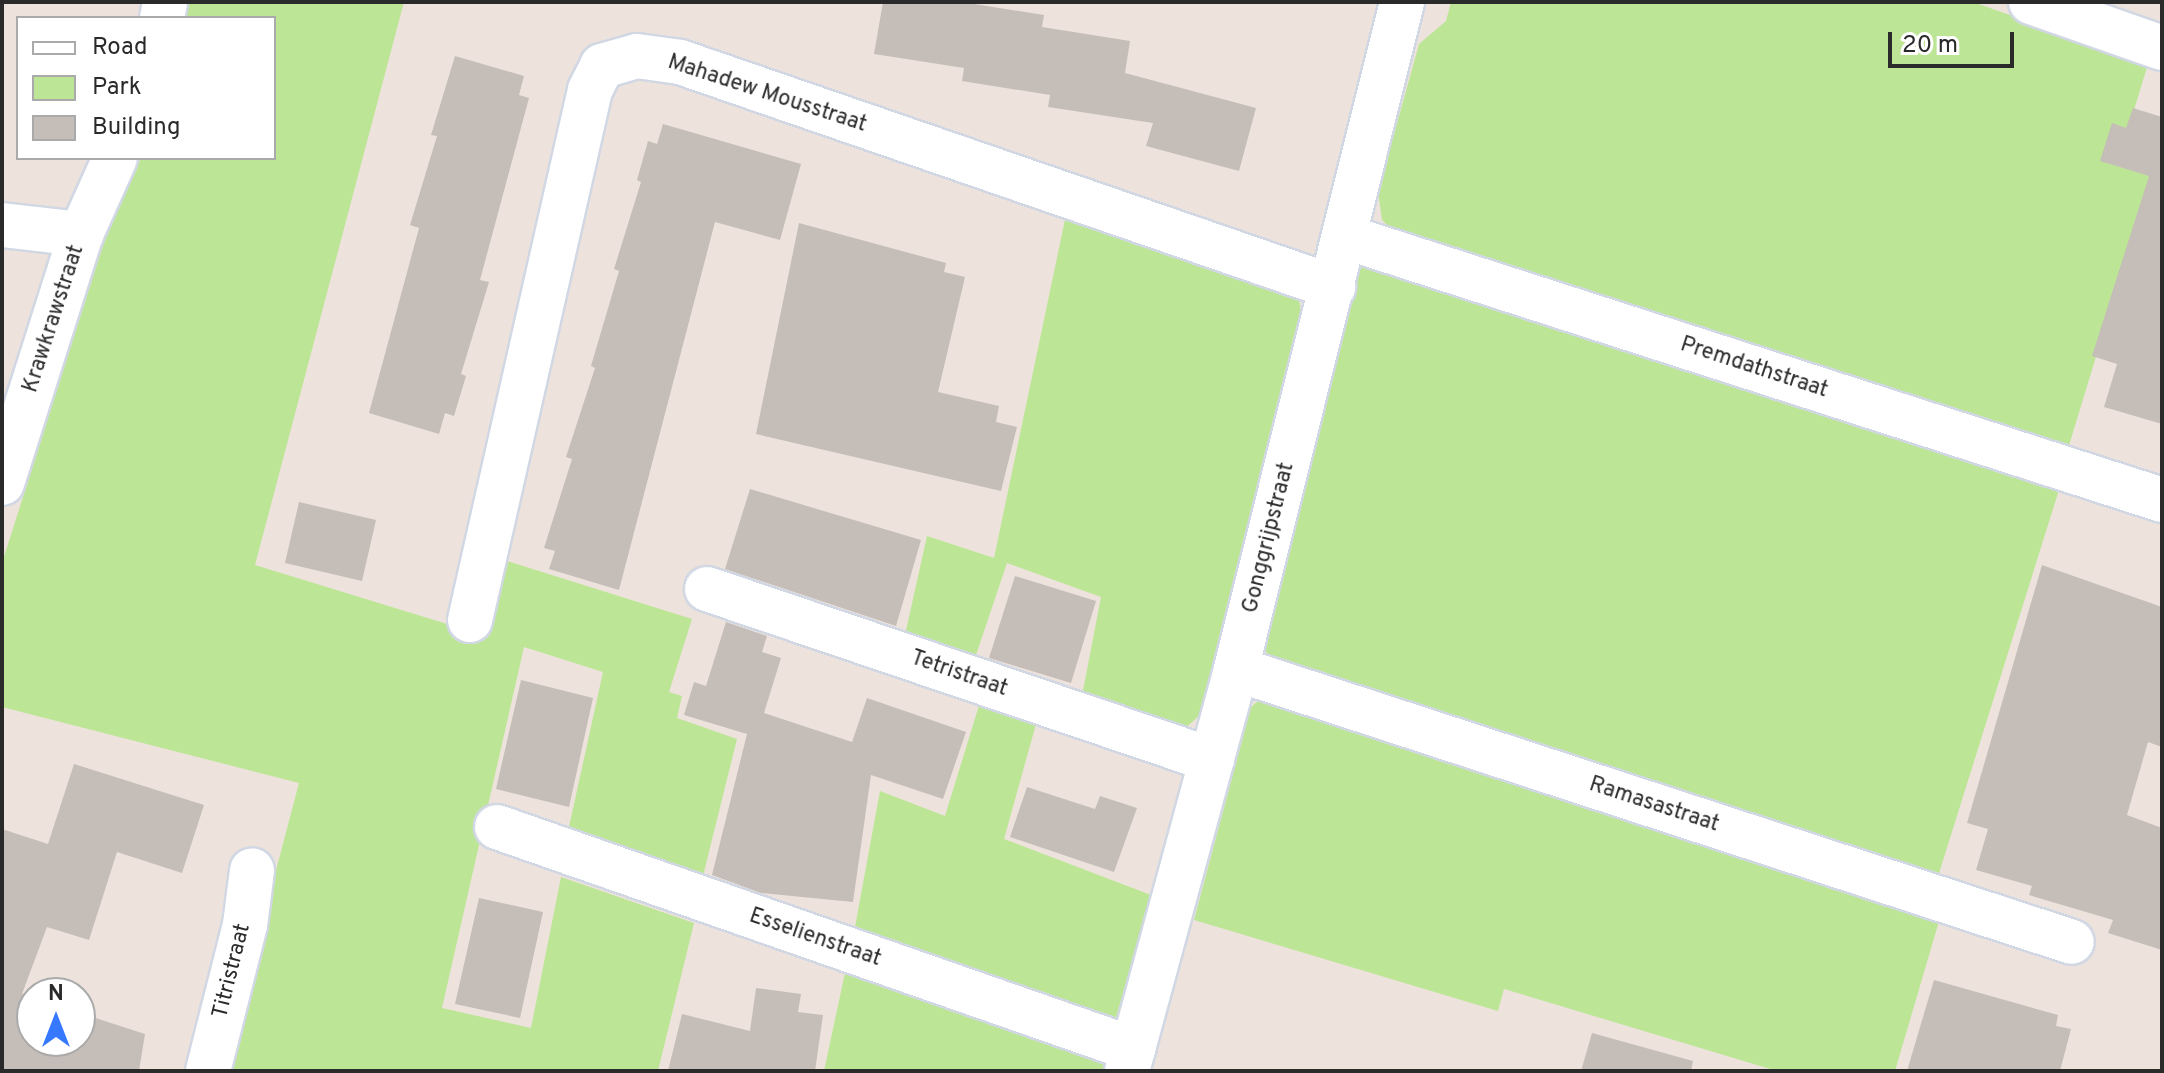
<!DOCTYPE html>
<style>
body{margin:0}
#map{position:relative;width:2164px;height:1073px;overflow:hidden;background:#ede3dc;font-family:Overpass,sans-serif}
div>[style]{position:absolute}
[style*='--x']{left:calc(var(--x)*1px);top:calc(var(--y)*1px);width:calc(var(--w)*1px);rotate:calc(var(--a)*1deg)}
.green>*{inset:0;background:#bce596}
.building>*{inset:0;background:#c5bdb8}
.roads{filter:drop-shadow(2px 0 #d1d7e3) drop-shadow(-2px 0 #d1d7e3) drop-shadow(0 2px #d1d7e3) drop-shadow(0 -2px #d1d7e3)}
.minor>*{height:44px;margin:-22px;padding:0 22px;transform-origin:22px;border-radius:22px;background:#fff}
.tertiary>*{height:44px;margin:-22px;padding:0 22px;transform-origin:22px;border-radius:22px;background:#fff}
span{translate:-50% -50%;white-space:nowrap;text-align:center;line-height:1.15;-webkit-text-stroke:8px #fff;paint-order:stroke}
.street-label{font-size:22px;color:#2a2a2a}
.frame{position:absolute;inset:0;border:4px solid #2a2a2a;pointer-events:none}
.legend{position:absolute;left:16px;top:16px;width:260px;height:144px;box-sizing:border-box;background:#fff;border:2px solid #aaa;margin:0;padding:10px 14px;list-style:none;font-size:24px;color:#2a2a2a}
.legend li{display:flex;align-items:center;gap:16px;height:40px}
.legend b{width:40px;border:2px solid #aaa}
.north{position:absolute;left:16px;top:977px;width:80px;height:80px;box-sizing:border-box;background:#fff;border:2px solid #aaa;border-radius:50%;rotate:0deg;font-size:22px;font-weight:700;line-height:32px;text-align:center;color:#2a2a2a}
.north::after{content:'';display:block;margin:auto;width:28px;height:36px;background:#3678ff;clip-path:polygon(50% 0,100% 100%,50% 72%,0 100%)}
.scale{position:absolute;left:1888px;top:32px;width:126px;height:36px;box-sizing:border-box;border:4px solid #2a2a2a;border-top:0;padding-left:10px;font-size:24px;line-height:28px;white-space:nowrap;color:#2a2a2a;-webkit-text-stroke:6px #fff;paint-order:stroke}
</style>
<div id="map">
<div class="green">
<div style="clip-path:polygon(184px 2px,404px 2px,255px 565px,483px 635px,504px 560px,692px 619px,669px 692px,682px 696px,677px 718px,737px 739px,702px 880px,567px 836px,603px 672px,524px 647px,442px 1008px,531px 1028px,561px 877px,694px 923px,658px 1071px,223px 1071px,299px 783px,2px 707px,2px 563px,104px 242px,141px 158px,274px 158px,274px 18px,180px 18px)"></div>
<div style="clip-path:polygon(1451px 2px,1973px 2px,2148px 64px,2117px 166px,2151px 176px,2067px 452px,1399px 237px,1382px 220px,1378px 192px,1419px 44px,1446px 21px)"></div>
<div style="clip-path:polygon(1067px 210px,1299px 298px,1301px 312px,1201px 714px,1180px 733px,1080px 706px,1101px 597px,1007px 563px,975px 658px,905px 635px,927px 536px,994px 558px)"></div>
<div style="clip-path:polygon(1365px 262px,2063px 477px,1936px 883px,1267px 658px,1265px 639px,1356px 276px)"></div>
<div style="clip-path:polygon(1264px 696px,1942px 911px,1895px 1071px,1777px 1071px,1504px 989px,1498px 1011px,1194px 920px,1251px 707px)"></div>
<div style="clip-path:polygon(981px 699px,1038px 717px,1004px 839px,1151px 895px,1114px 1025px,864px 940px,855px 927px,880px 791px,945px 816px)"></div>
<div style="clip-path:polygon(846px 968px,1103px 1061px,1105px 1071px,824px 1071px)"></div>
</div>
<div class="building">
<div style="clip-path:polygon(883px 2px,962px 2px,1044px 15px,1042px 27px,1130px 41px,1125px 73px,1256px 108px,1239px 171px,1146px 146px,1153px 123px,1048px 107px,1050px 95px,962px 81px,964px 68px,874px 54px)"></div>
<div style="clip-path:polygon(455px 56px,524px 76px,519px 95px,529px 98px,480px 280px,489px 282px,461px 374px,466px 376px,454px 416px,445px 413px,439px 434px,369px 413px,419px 228px,410px 225px,437px 136px,431px 135px)"></div>
<div style="clip-path:polygon(2133px 108px,2162px 117px,2162px 424px,2104px 407px,2117px 364px,2092px 356px,2149px 176px,2100px 161px,2112px 123px,2126px 128px)"></div>
<div style="clip-path:polygon(663px 124px,801px 164px,780px 240px,715px 222px,619px 590px,549px 569px,555px 551px,544px 548px,572px 459px,566px 457px,595px 368px,591px 366px,619px 271px,614px 269px,641px 182px,637px 180px,648px 141px,657px 144px)"></div>
<div style="clip-path:polygon(799px 223px,946px 263px,944px 272px,965px 277px,938px 392px,999px 406px,996px 422px,1017px 427px,1001px 491px,756px 434px)"></div>
<div style="clip-path:polygon(750px 489px,921px 540px,896px 626px,725px 569px)"></div>
<div style="clip-path:polygon(299px 502px,376px 520px,362px 581px,285px 563px)"></div>
<div style="clip-path:polygon(2042px 565px,2162px 607px,2162px 747px,2148px 742px,2127px 815px,2162px 828px,2162px 950px,2108px 933px,2113px 920px,2029px 895px,2032px 886px,1976px 870px,1988px 829px,1967px 823px)"></div>
<div style="clip-path:polygon(1015px 576px,1096px 601px,1071px 683px,989px 658px)"></div>
<div style="clip-path:polygon(726px 622px,767px 636px,762px 652px,781px 658px,764px 713px,852px 742px,867px 698px,966px 732px,943px 799px,871px 775px,853px 902px,761px 893px,712px 875px,747px 734px,684px 715px,694px 682px,706px 686px)"></div>
<div style="clip-path:polygon(521px 680px,593px 698px,569px 807px,496px 789px)"></div>
<div style="clip-path:polygon(74px 764px,204px 805px,182px 873px,117px 852px,89px 940px,47px 927px,22px 994px,32px 998px,32px 1041px,80px 1041px,80px 1013px,145px 1034px,139px 1071px,2px 1071px,2px 829px,48px 844px)"></div>
<div style="clip-path:polygon(1027px 787px,1095px 809px,1100px 796px,1137px 808px,1114px 872px,1010px 837px)"></div>
<div style="clip-path:polygon(479px 898px,543px 912px,520px 1018px,455px 1004px)"></div>
<div style="clip-path:polygon(1934px 980px,2058px 1015px,2056px 1026px,2071px 1029px,2060px 1071px,1907px 1071px)"></div>
<div style="clip-path:polygon(756px 988px,801px 994px,798px 1012px,823px 1015px,815px 1071px,668px 1071px,682px 1014px,750px 1031px)"></div>
<div style="clip-path:polygon(1592px 1033px,1693px 1061px,1691px 1071px,1581px 1071px)"></div>
</div>
<div class="roads">
<div class="minor">
<div style="--x:162;--y:18;--w:16;--a:-79"></div>
<div style="--x:2;--y:225;--w:80;--a:6.5"></div>
<div style="--x:1346;--y:237;--w:857;--a:17.86"></div>
<div style="--x:2;--y:483;--w:261;--a:-72.4"></div>
<div style="--x:81;--y:234;--w:83;--a:-65.9"></div>
<div style="--x:707;--y:589;--w:533;--a:18.71"></div>
<div style="--x:470;--y:620;--w:543;--a:-77.24"></div>
<div style="--x:590;--y:90;--w:27;--a:-63"></div>
<div style="--x:602;--y:66;--w:36;--a:-16"></div>
<div style="--x:637;--y:56;--w:43;--a:7.9"></div>
<div style="--x:680;--y:62;--w:691;--a:19.01"></div>
<div style="--x:1236;--y:669;--w:879;--a:18.08"></div>
<div style="--x:497;--y:827;--w:674;--a:19.24"></div>
<div style="--x:208;--y:1071;--w:151;--a:-75.8"></div>
<div style="--x:245;--y:925;--w:55;--a:-82.7"></div>
<div style="--x:1127;--y:1071;--w:417;--a:-74.8"></div>
<div style="--x:1236;--y:669;--w:687;--a:-76.02"></div>
</div>
<div class="tertiary">
<div style="--x:2031;--y:2;--w:139;--a:19.3"></div>
</div>
</div>
<div class="street-label">
<span style="left:767px;top:94px;rotate:18deg">Mahadew Mousstraat</span>
<span style="left:54px;top:319px;rotate:-72deg">Krawkrawstraat</span>
<span style="left:1754px;top:368px;rotate:18deg">Premdathstraat</span>
<span style="left:1269px;top:538px;rotate:-76deg">Gonggrijpstraat</span>
<span style="left:959px;top:674px;rotate:19deg">Tetristraat</span>
<span style="left:1654px;top:805px;rotate:18deg">Ramasastraat</span>
<span style="left:815px;top:938px;rotate:19deg">Esselienstraat</span>
<span style="left:232px;top:971px;rotate:-76deg">Titristraat</span>
</div>
<div class="frame"></div>
<ul class="legend">
<li><b style="height:10px;background:#fff"></b>Road</li>
<li><b style="height:22px;background:#bce596"></b>Park</li>
<li><b style="height:22px;background:#c5bdb8"></b>Building</li>
</ul>
<div class="north">N</div>
<div class="scale">20 m</div>
</div>
